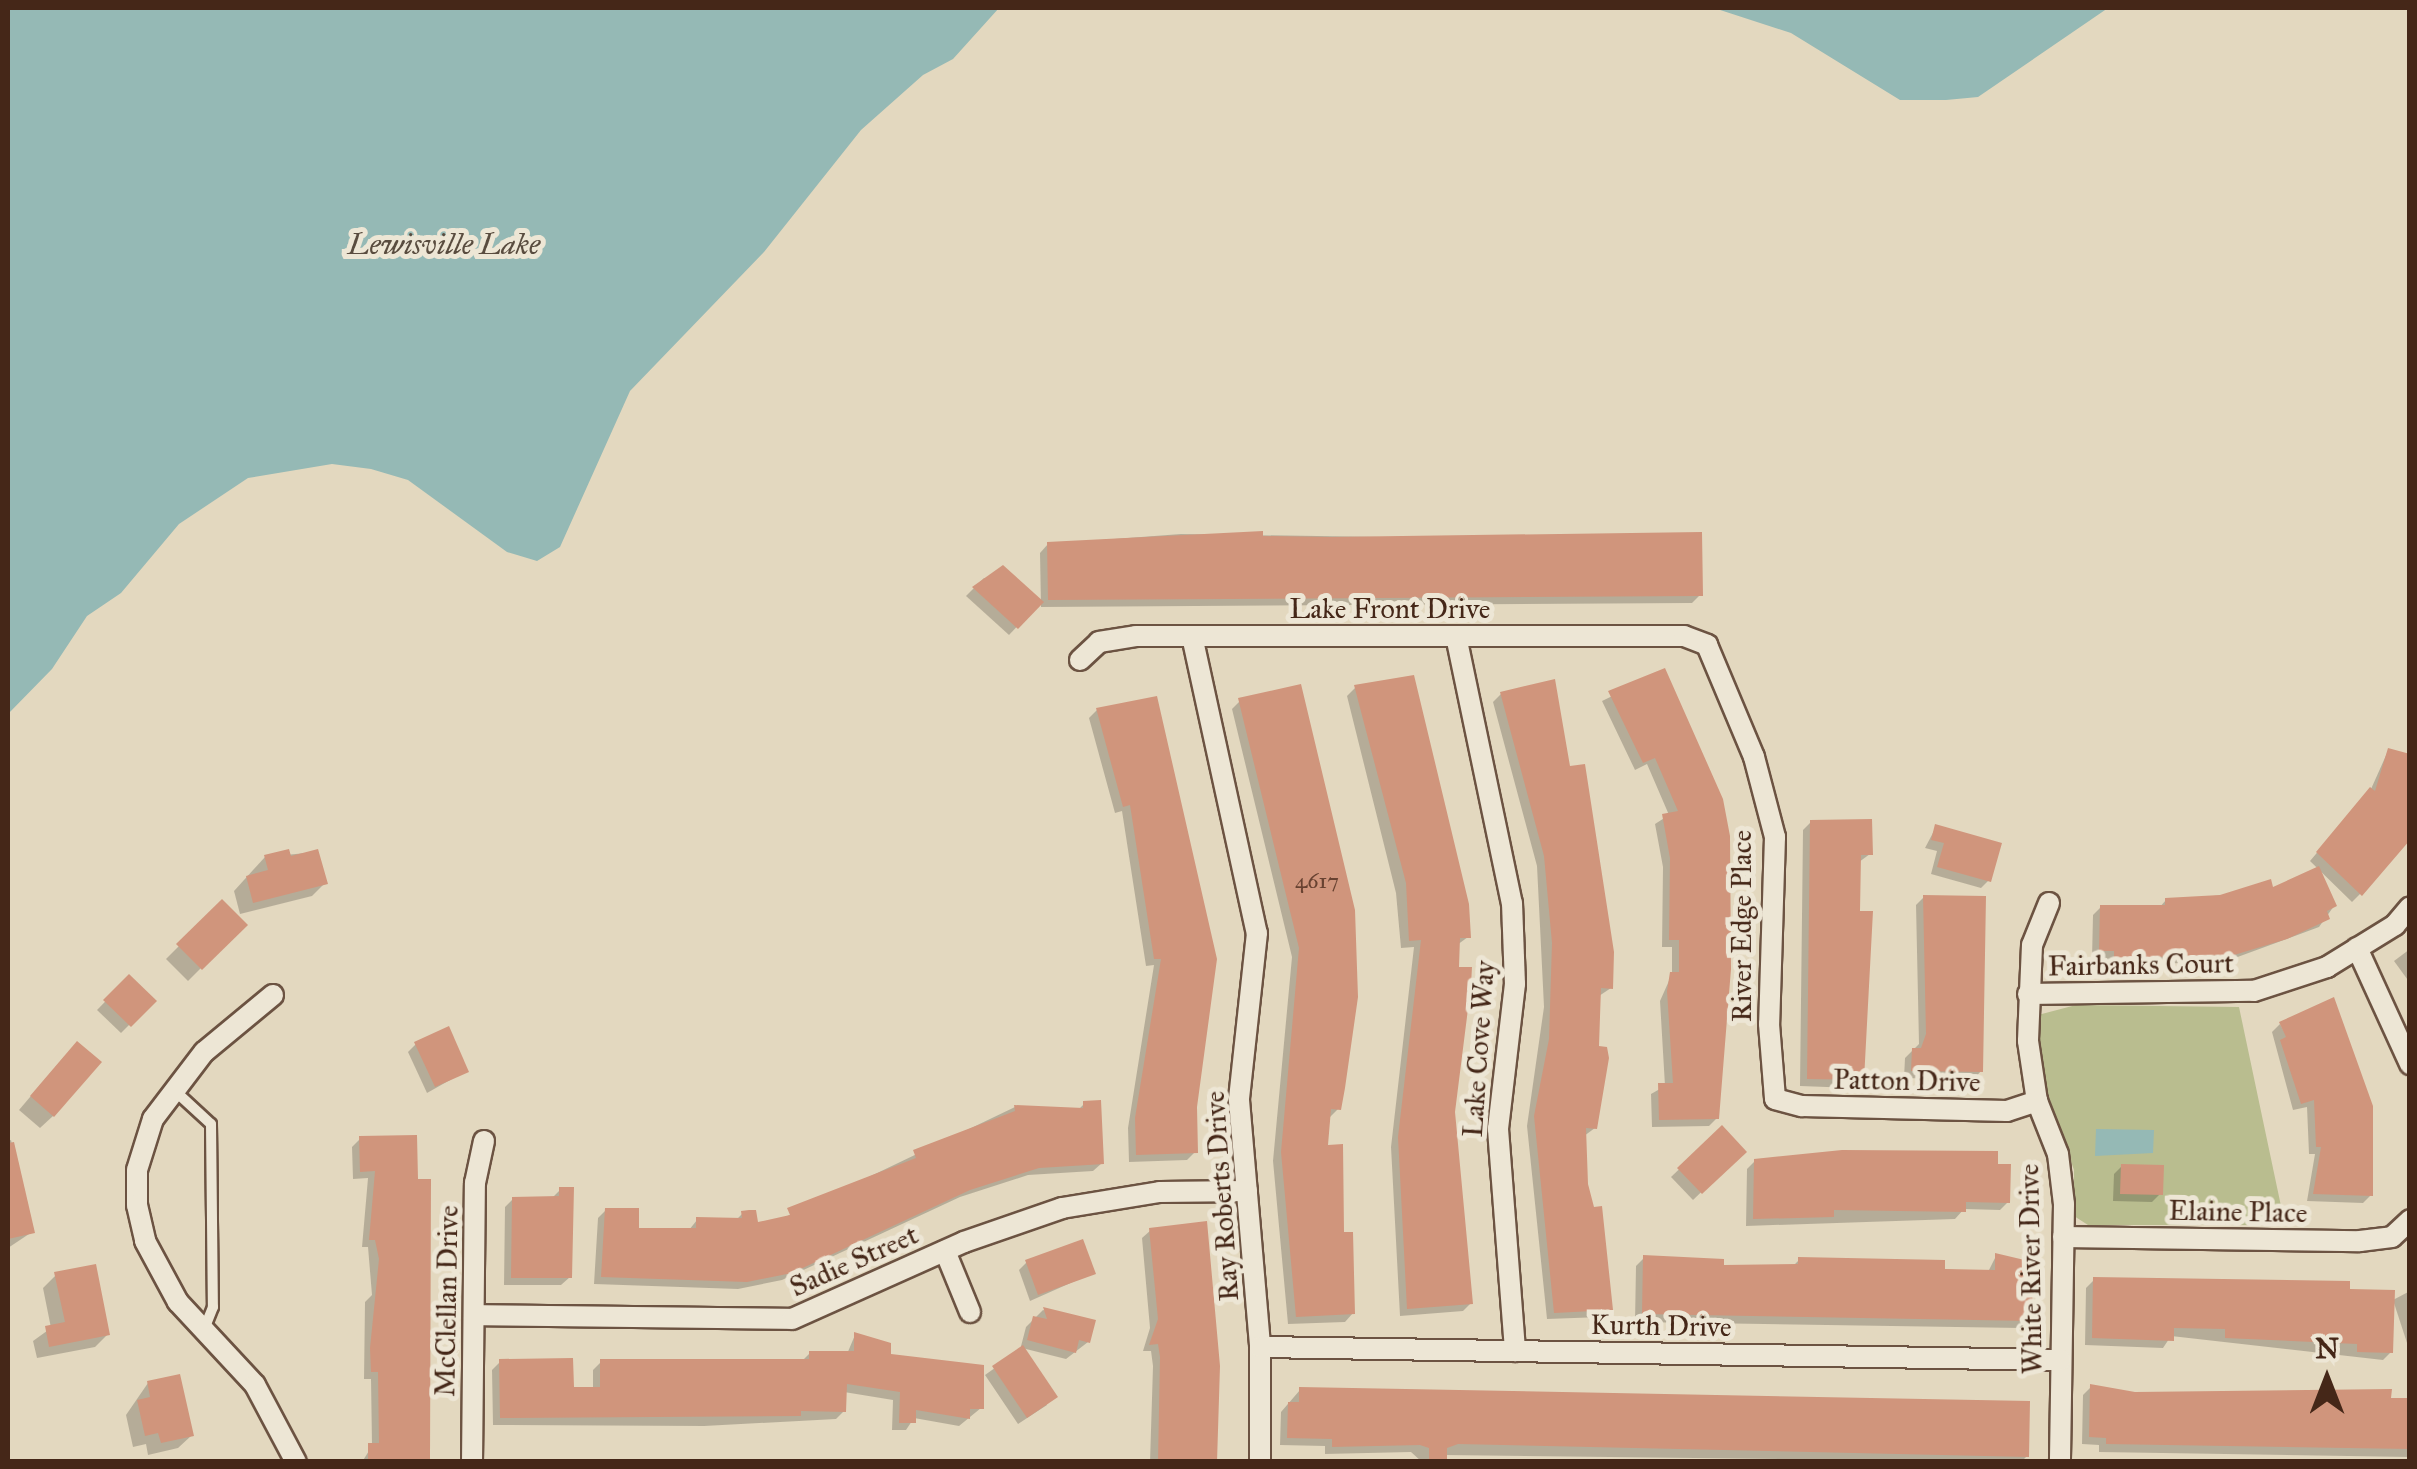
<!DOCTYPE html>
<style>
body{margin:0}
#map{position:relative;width:2417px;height:1469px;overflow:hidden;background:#e3d8bf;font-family:"IM FELL Great Primer",serif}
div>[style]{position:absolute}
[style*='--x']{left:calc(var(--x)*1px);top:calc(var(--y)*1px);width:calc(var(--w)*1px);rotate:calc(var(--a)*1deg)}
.green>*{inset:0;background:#b9bd8f}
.water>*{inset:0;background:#95b9b5}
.shadow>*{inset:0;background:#0003}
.building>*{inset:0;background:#d0957c}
.roads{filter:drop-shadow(2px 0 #6c5342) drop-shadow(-2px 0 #6c5342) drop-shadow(0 2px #6c5342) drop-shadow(0 -2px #6c5342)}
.service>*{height:10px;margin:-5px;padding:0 5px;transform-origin:5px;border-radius:5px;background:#ede6d5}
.minor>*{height:20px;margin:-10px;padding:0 10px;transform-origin:10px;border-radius:10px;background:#ede6d5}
span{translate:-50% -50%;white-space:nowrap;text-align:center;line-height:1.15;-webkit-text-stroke:10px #ede6d5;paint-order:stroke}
.number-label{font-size:22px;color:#684231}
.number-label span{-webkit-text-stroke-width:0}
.street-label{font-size:28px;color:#452718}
.water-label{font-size:30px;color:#594c3f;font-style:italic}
.frame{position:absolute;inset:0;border:10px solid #452718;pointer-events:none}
.north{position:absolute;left:2277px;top:1329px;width:100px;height:100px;-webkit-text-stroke:8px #ede6d5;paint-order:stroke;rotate:0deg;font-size:28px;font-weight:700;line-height:40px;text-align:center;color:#452718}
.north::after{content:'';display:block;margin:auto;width:35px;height:45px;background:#452718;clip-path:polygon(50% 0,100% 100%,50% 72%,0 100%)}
</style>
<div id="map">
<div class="green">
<div style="clip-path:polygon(2076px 1005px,2239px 1007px,2285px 1225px,2088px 1225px,2074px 1216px,2074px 1170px,2038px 1066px,2038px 1015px)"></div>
</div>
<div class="water">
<div style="clip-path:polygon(8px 8px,999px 8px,953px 59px,923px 75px,861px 130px,764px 252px,630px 391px,560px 547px,537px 561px,507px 552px,408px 480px,371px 469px,332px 464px,248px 478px,179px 524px,121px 593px,87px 616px,52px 669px,8px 714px)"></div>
<div style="clip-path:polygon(1714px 8px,2108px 8px,1978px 97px,1946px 100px,1900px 100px,1791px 33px)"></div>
<div style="clip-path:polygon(2096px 1129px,2154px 1130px,2153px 1153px,2095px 1156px)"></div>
</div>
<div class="shadow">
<div style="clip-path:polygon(1181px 534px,1578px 540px,1700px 595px,1692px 603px,1041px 607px,1040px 553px,1048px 544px)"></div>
<div style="clip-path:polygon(984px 578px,1040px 602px,1009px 635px,966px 596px)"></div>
<div style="clip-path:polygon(1664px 671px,1717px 1118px,1709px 1126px,1652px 1127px,1651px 1094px,1665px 1086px,1660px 1001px,1672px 974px,1672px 947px,1662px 947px,1663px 867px,1655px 824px,1669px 815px,1647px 764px,1635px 770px,1602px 701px)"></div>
<div style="clip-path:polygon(1412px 678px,1468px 937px,1457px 945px,1452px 1112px,1471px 1303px,1463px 1311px,1400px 1316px,1391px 1147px,1414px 947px,1401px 948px,1396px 893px,1347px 696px,1355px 688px)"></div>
<div style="clip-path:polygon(1501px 694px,1611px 988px,1599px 996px,1595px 1128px,1584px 1136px,1586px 1184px,1610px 1309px,1602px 1317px,1547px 1319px,1527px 1126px,1544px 1007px,1537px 866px,1493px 702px)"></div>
<div style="clip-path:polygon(1155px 699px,1195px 1152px,1187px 1160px,1129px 1162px,1128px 1128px,1154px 965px,1146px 966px,1122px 811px,1115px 813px,1089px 718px,1097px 710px)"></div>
<div style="clip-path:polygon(1240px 701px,1339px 1108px,1330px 1117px,1326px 1147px,1353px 1313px,1345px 1322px,1288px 1324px,1273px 1161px,1292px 957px,1232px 709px)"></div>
<div style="clip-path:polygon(2388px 751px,2360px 894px,2352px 902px,2310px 861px,2371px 789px)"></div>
<div style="clip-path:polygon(1811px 822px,1870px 854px,1859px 862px,1862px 1079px,1853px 1088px,1800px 1086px,1803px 830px)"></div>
<div style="clip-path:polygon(1936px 827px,1989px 880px,1981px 888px,1931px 874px,1937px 851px,1925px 848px)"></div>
<div style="clip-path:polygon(316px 852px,325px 883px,312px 896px,240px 914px,234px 891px,265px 857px)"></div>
<div style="clip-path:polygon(2272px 891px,2334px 906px,2319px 927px,2224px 962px,2107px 965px,2107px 958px,2092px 958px,2093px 915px,2101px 907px,2159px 908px,2166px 900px)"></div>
<div style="clip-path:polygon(1924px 897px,1981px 1071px,1973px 1080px,1904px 1078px,1905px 1058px,1919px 1044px,1916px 905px)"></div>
<div style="clip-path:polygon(222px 903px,244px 925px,188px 981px,166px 959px)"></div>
<div style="clip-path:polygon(2410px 949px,2410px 983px,2394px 961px)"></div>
<div style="clip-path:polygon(129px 977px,153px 1001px,121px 1033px,97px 1010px)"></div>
<div style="clip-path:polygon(2280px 1024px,2371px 1195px,2363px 1203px,2307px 1201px,2315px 1154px,2309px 1154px,2307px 1107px,2293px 1110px,2272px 1032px)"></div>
<div style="clip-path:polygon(416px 1044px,466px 1071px,427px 1093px,408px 1052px)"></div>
<div style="clip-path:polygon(64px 1057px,53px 1116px,40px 1128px,19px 1110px)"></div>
<div style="clip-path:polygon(1084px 1104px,1102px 1163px,1093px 1171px,1028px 1175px,960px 1197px,782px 1280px,738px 1289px,594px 1284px,598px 1218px,606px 1210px,637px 1231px,689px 1230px,697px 1220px,736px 1220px,742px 1214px,756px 1225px,779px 1220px,1015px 1107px,1078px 1110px)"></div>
<div style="clip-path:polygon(1722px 1128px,1744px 1151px,1693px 1200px,1671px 1177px)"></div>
<div style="clip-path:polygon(415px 1138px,428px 1462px,362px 1462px,372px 1446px,371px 1379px,364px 1379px,365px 1302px,372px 1295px,368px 1247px,362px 1247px,368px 1178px,353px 1179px,352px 1147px,360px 1139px)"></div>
<div style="clip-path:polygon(11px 1140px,32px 1232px,8px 1248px,8px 1141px)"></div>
<div style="clip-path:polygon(1755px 1161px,1996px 1167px,2008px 1202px,2000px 1210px,1964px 1209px,1955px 1219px,1746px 1226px,1747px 1169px)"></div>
<div style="clip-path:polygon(2122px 1166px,2160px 1194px,2152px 1202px,2113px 1201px,2114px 1174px)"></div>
<div style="clip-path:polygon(560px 1190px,570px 1277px,561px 1285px,504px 1285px,505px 1207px,513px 1199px,551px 1199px)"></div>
<div style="clip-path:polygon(1151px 1230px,1216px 1462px,1150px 1462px,1153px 1366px,1151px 1351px,1143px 1351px,1150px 1328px,1142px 1238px)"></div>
<div style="clip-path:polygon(1996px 1256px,2029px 1319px,2021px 1328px,1635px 1322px,1636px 1266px,1644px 1258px,1722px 1267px,1792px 1267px,1799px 1260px,1988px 1272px)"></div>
<div style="clip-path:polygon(1027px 1262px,1093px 1273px,1030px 1301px,1019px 1270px)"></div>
<div style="clip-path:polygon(56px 1275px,108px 1334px,95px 1347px,37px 1358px,33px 1341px,51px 1328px,43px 1288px)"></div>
<div style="clip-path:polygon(2094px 1280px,2348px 1291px,2391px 1352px,2383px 1360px,2171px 1336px,2163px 1348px,2085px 1345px,2086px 1288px)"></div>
<div style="clip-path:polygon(2410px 1291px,2409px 1349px,2393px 1300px)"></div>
<div style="clip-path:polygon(1043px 1310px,1093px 1322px,1088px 1342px,1066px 1359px,1022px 1348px,1047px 1405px,1018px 1424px,985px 1375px,1020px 1350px,1026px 1327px)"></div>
<div style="clip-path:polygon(855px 1335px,981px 1408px,959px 1426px,914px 1418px,906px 1430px,892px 1430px,893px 1400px,844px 1392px,844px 1411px,836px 1419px,704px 1426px,493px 1425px,492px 1370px,500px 1362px,571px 1389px,593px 1389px,593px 1370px,601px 1362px,802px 1361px,810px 1353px,847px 1354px)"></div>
<div style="clip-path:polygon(148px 1383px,191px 1436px,178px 1448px,148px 1455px,146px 1444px,133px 1447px,126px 1415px)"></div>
<div style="clip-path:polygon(2091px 1387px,2134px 1394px,2410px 1401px,2410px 1457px,2099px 1452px,2099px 1445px,2082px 1444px,2083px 1395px)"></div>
<div style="clip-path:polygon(1300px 1390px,2027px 1456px,2021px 1462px,1444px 1455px,1442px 1462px,1422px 1462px,1411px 1452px,1325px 1454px,1325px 1446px,1280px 1445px,1281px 1412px)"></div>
</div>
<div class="building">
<div style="clip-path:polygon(1263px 531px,1263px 536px,1331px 537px,1702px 532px,1703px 596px,1048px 600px,1047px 542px)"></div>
<div style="clip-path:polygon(1003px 565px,1044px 602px,1018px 629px,972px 587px)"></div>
<div style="clip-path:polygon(1665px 668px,1723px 799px,1730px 836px,1731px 969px,1719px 1119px,1659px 1120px,1658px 1083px,1673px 1083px,1667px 991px,1670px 972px,1679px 972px,1679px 940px,1669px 940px,1670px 858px,1662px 814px,1678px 811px,1655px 758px,1643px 763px,1608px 691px)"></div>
<div style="clip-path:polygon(1414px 675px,1469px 904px,1471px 938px,1460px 938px,1459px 967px,1472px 967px,1471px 985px,1455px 1112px,1473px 1304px,1407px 1309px,1398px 1137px,1421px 940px,1409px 941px,1406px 883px,1354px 685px)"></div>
<div style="clip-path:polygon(1555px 679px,1570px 766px,1585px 764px,1614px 952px,1613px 989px,1601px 988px,1599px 1046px,1607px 1047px,1609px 1058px,1597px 1129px,1586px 1128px,1588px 1184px,1594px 1207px,1602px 1206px,1613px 1310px,1554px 1313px,1534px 1116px,1549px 1039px,1552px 943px,1544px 856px,1500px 692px)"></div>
<div style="clip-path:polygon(1301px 684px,1355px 910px,1358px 997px,1345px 1088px,1341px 1110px,1331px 1109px,1328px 1145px,1343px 1144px,1344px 1232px,1353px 1232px,1355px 1314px,1296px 1317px,1281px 1152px,1299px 948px,1238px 698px)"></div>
<div style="clip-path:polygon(1157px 696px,1217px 959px,1197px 1107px,1198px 1153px,1136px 1155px,1135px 1118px,1161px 959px,1154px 959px,1130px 805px,1123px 807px,1096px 708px)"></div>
<div style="clip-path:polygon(2388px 748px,2410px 754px,2410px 840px,2362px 896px,2316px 852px,2370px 787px,2375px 791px)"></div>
<div style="clip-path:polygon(1872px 819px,1873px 855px,1861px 855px,1860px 911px,1873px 911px,1864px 1080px,1807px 1079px,1810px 820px)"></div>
<div style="clip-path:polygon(1935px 824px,2002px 843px,1991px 882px,1937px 867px,1944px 843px,1931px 840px)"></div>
<div style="clip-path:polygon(289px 849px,291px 856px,318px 849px,328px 884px,253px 903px,246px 876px,268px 870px,264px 855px)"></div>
<div style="clip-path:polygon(2319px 866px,2337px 906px,2327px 911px,2330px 919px,2287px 939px,2234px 955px,2114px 958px,2114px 951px,2099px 951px,2100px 905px,2165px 905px,2165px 898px,2220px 895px,2271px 879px,2273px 887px)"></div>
<div style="clip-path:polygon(1923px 895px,1986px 896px,1983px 1072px,1911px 1071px,1912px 1048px,1921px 1048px,1926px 1034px)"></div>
<div style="clip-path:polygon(222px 899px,248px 925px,202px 970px,176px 944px)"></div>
<div style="clip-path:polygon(129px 974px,157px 1001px,131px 1027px,103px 1000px)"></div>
<div style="clip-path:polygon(2334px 997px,2373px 1106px,2373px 1196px,2313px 1194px,2321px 1147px,2316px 1147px,2314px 1100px,2301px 1104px,2280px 1040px,2286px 1037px,2279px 1022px)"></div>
<div style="clip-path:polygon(449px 1026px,469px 1072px,435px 1087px,414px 1042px)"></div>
<div style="clip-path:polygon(77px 1041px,102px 1062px,54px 1117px,30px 1096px)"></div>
<div style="clip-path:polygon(1101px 1100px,1104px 1164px,1039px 1168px,970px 1190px,792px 1273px,747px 1282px,601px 1277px,605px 1208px,639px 1208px,639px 1228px,696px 1228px,696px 1217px,742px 1218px,741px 1211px,749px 1210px,756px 1210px,758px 1222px,790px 1215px,787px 1208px,916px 1158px,913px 1150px,1015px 1111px,1014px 1105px,1083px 1108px,1083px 1101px)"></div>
<div style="clip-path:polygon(1722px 1125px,1747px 1152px,1702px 1194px,1677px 1168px)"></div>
<div style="clip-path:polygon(417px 1135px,418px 1179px,431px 1179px,430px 1462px,368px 1462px,368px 1443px,379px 1443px,378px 1372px,371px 1372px,370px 1348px,379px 1259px,375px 1240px,369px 1240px,375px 1171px,360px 1172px,359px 1136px)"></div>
<div style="clip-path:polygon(14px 1142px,35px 1233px,8px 1239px,8px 1143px)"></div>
<div style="clip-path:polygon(1842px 1150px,1998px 1151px,1998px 1164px,2011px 1164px,2010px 1203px,1966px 1202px,1966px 1212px,1834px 1210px,1834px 1217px,1753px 1219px,1754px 1159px)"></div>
<div style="clip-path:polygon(2121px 1164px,2164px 1165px,2163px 1195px,2120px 1194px)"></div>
<div style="clip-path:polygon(559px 1187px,574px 1187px,572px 1278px,511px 1278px,512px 1197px,559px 1196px)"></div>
<div style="clip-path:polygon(1207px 1221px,1220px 1366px,1217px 1462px,1158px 1462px,1160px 1357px,1158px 1344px,1149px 1345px,1158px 1319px,1149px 1228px)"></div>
<div style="clip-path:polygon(1083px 1239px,1096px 1274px,1038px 1295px,1025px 1260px)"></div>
<div style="clip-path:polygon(1995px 1253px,2033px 1262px,2032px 1321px,1642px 1314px,1643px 1255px,1724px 1259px,1724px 1265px,1798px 1264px,1798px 1257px,1945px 1260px,1945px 1269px,1995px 1270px)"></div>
<div style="clip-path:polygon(96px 1264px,110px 1335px,49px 1347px,45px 1326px,65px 1322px,54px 1272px)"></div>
<div style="clip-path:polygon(2093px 1277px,2350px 1281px,2350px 1289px,2395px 1290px,2393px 1353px,2357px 1352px,2357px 1344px,2225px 1338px,2225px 1329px,2174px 1328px,2174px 1341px,2092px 1338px)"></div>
<div style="clip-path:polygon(1043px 1307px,1096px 1320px,1090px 1343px,1079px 1340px,1076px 1353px,1027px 1340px,1033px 1316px,1047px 1319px)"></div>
<div style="clip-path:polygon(854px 1332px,891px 1343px,891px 1354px,984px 1365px,984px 1409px,970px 1409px,970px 1419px,916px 1410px,916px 1423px,899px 1423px,900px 1392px,847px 1384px,846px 1412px,801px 1411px,801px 1416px,500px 1418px,499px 1359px,573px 1358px,574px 1387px,600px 1387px,600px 1359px,809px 1359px,809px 1351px,854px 1351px)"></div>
<div style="clip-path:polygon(1023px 1345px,1058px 1397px,1027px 1418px,992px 1366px)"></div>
<div style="clip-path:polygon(180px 1374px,194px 1436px,161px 1443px,158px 1433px,145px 1436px,137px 1400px,150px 1397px,147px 1381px)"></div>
<div style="clip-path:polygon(2090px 1384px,2135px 1392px,2392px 1389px,2391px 1398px,2410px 1398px,2410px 1449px,2106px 1444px,2106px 1438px,2089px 1437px)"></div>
<div style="clip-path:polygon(1299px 1387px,2030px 1401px,2029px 1457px,1458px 1444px,1447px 1448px,1447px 1460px,1429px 1460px,1429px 1448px,1420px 1445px,1332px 1447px,1332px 1439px,1287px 1438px,1288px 1402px,1299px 1402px)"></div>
</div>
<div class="roads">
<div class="service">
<div style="--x:174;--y:1090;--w:50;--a:42.6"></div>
<div style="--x:211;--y:1124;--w:183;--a:89.4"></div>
<div style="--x:213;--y:1307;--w:24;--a:112"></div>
</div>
<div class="minor">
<div style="--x:1192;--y:636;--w:304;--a:77.7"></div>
<div style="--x:1257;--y:933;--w:168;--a:96.2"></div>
<div style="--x:1239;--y:1100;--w:248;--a:85.1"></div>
<div style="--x:1260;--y:1347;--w:115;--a:90"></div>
<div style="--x:1456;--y:636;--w:273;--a:78.2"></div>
<div style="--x:1512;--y:903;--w:81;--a:87.9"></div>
<div style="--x:1515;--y:984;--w:146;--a:96.7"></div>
<div style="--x:1498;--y:1129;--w:223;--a:85.6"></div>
<div style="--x:1080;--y:660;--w:26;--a:-43"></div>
<div style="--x:1099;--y:642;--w:37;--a:-9"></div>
<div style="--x:1136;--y:636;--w:548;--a:0"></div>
<div style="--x:1684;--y:636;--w:25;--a:21"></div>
<div style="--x:1707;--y:645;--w:121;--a:67.2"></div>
<div style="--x:1754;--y:757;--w:83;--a:75.3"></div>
<div style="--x:1775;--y:837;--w:187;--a:91.8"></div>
<div style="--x:1769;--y:1024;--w:75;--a:85.4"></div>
<div style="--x:1775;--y:1099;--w:28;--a:15"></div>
<div style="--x:1802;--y:1106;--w:205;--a:1.4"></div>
<div style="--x:2007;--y:1111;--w:32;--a:-18"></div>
<div style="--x:2049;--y:903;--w:45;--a:112"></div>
<div style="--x:2032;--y:945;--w:96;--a:92.4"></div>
<div style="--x:2028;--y:1041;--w:61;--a:81.5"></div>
<div style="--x:2037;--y:1101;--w:57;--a:68.4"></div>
<div style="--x:2058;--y:1154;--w:50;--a:83.2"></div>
<div style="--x:2064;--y:1204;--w:258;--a:90.9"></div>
<div style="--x:2357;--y:948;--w:128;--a:65.4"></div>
<div style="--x:2028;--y:994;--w:226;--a:-0.8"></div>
<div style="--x:2254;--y:991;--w:77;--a:-18.2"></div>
<div style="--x:2327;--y:967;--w:80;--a:-31.7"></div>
<div style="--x:2395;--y:925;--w:23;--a:-50"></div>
<div style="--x:273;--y:995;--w:89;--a:140.4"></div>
<div style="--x:204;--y:1052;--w:84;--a:127.3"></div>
<div style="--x:153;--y:1119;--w:53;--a:107.4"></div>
<div style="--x:137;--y:1170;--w:35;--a:90"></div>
<div style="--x:137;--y:1205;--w:37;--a:77"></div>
<div style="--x:145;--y:1241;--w:69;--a:61.6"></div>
<div style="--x:178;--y:1302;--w:113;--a:47.1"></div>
<div style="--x:255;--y:1385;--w:87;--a:62"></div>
<div style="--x:2063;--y:1237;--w:297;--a:0.8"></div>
<div style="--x:2360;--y:1241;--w:32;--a:-7"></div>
<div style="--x:2392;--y:1237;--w:25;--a:-43"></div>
<div style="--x:945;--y:1251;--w:66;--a:67.7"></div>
<div style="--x:474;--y:1315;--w:318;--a:0.7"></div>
<div style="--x:792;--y:1319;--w:188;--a:-24.1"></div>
<div style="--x:964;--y:1242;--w:104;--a:-19.1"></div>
<div style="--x:1062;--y:1208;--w:99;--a:-9.3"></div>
<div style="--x:1160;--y:1192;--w:87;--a:-0.7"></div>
<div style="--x:1260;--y:1347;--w:801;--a:0.93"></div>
<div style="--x:472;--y:1462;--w:279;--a:-89.4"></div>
<div style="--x:475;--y:1183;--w:43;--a:-77.9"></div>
</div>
</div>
<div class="number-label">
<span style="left:1317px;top:881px">4617</span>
</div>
<div class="street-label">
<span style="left:1390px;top:609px">Lake Front Drive</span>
<span style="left:1742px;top:926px;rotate:-90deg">River Edge Place</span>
<span style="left:2141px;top:965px;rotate:-1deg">Fairbanks Court</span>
<span style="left:1479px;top:1049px;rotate:-86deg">Lake Cove Way</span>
<span style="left:1907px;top:1081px;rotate:1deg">Patton Drive</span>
<span style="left:1222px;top:1196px;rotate:-94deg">Ray Roberts Drive</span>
<span style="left:2238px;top:1212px;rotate:1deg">Elaine Place</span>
<span style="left:854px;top:1261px;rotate:-24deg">Sadie Street</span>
<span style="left:2031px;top:1269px;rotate:-91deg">White River Drive</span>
<span style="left:447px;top:1301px;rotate:-89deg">McClellan Drive</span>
<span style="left:1661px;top:1326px;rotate:1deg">Kurth Drive</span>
</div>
<div class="water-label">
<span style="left:444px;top:244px">Lewisville Lake</span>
</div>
<div class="frame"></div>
<div class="north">N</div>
</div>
